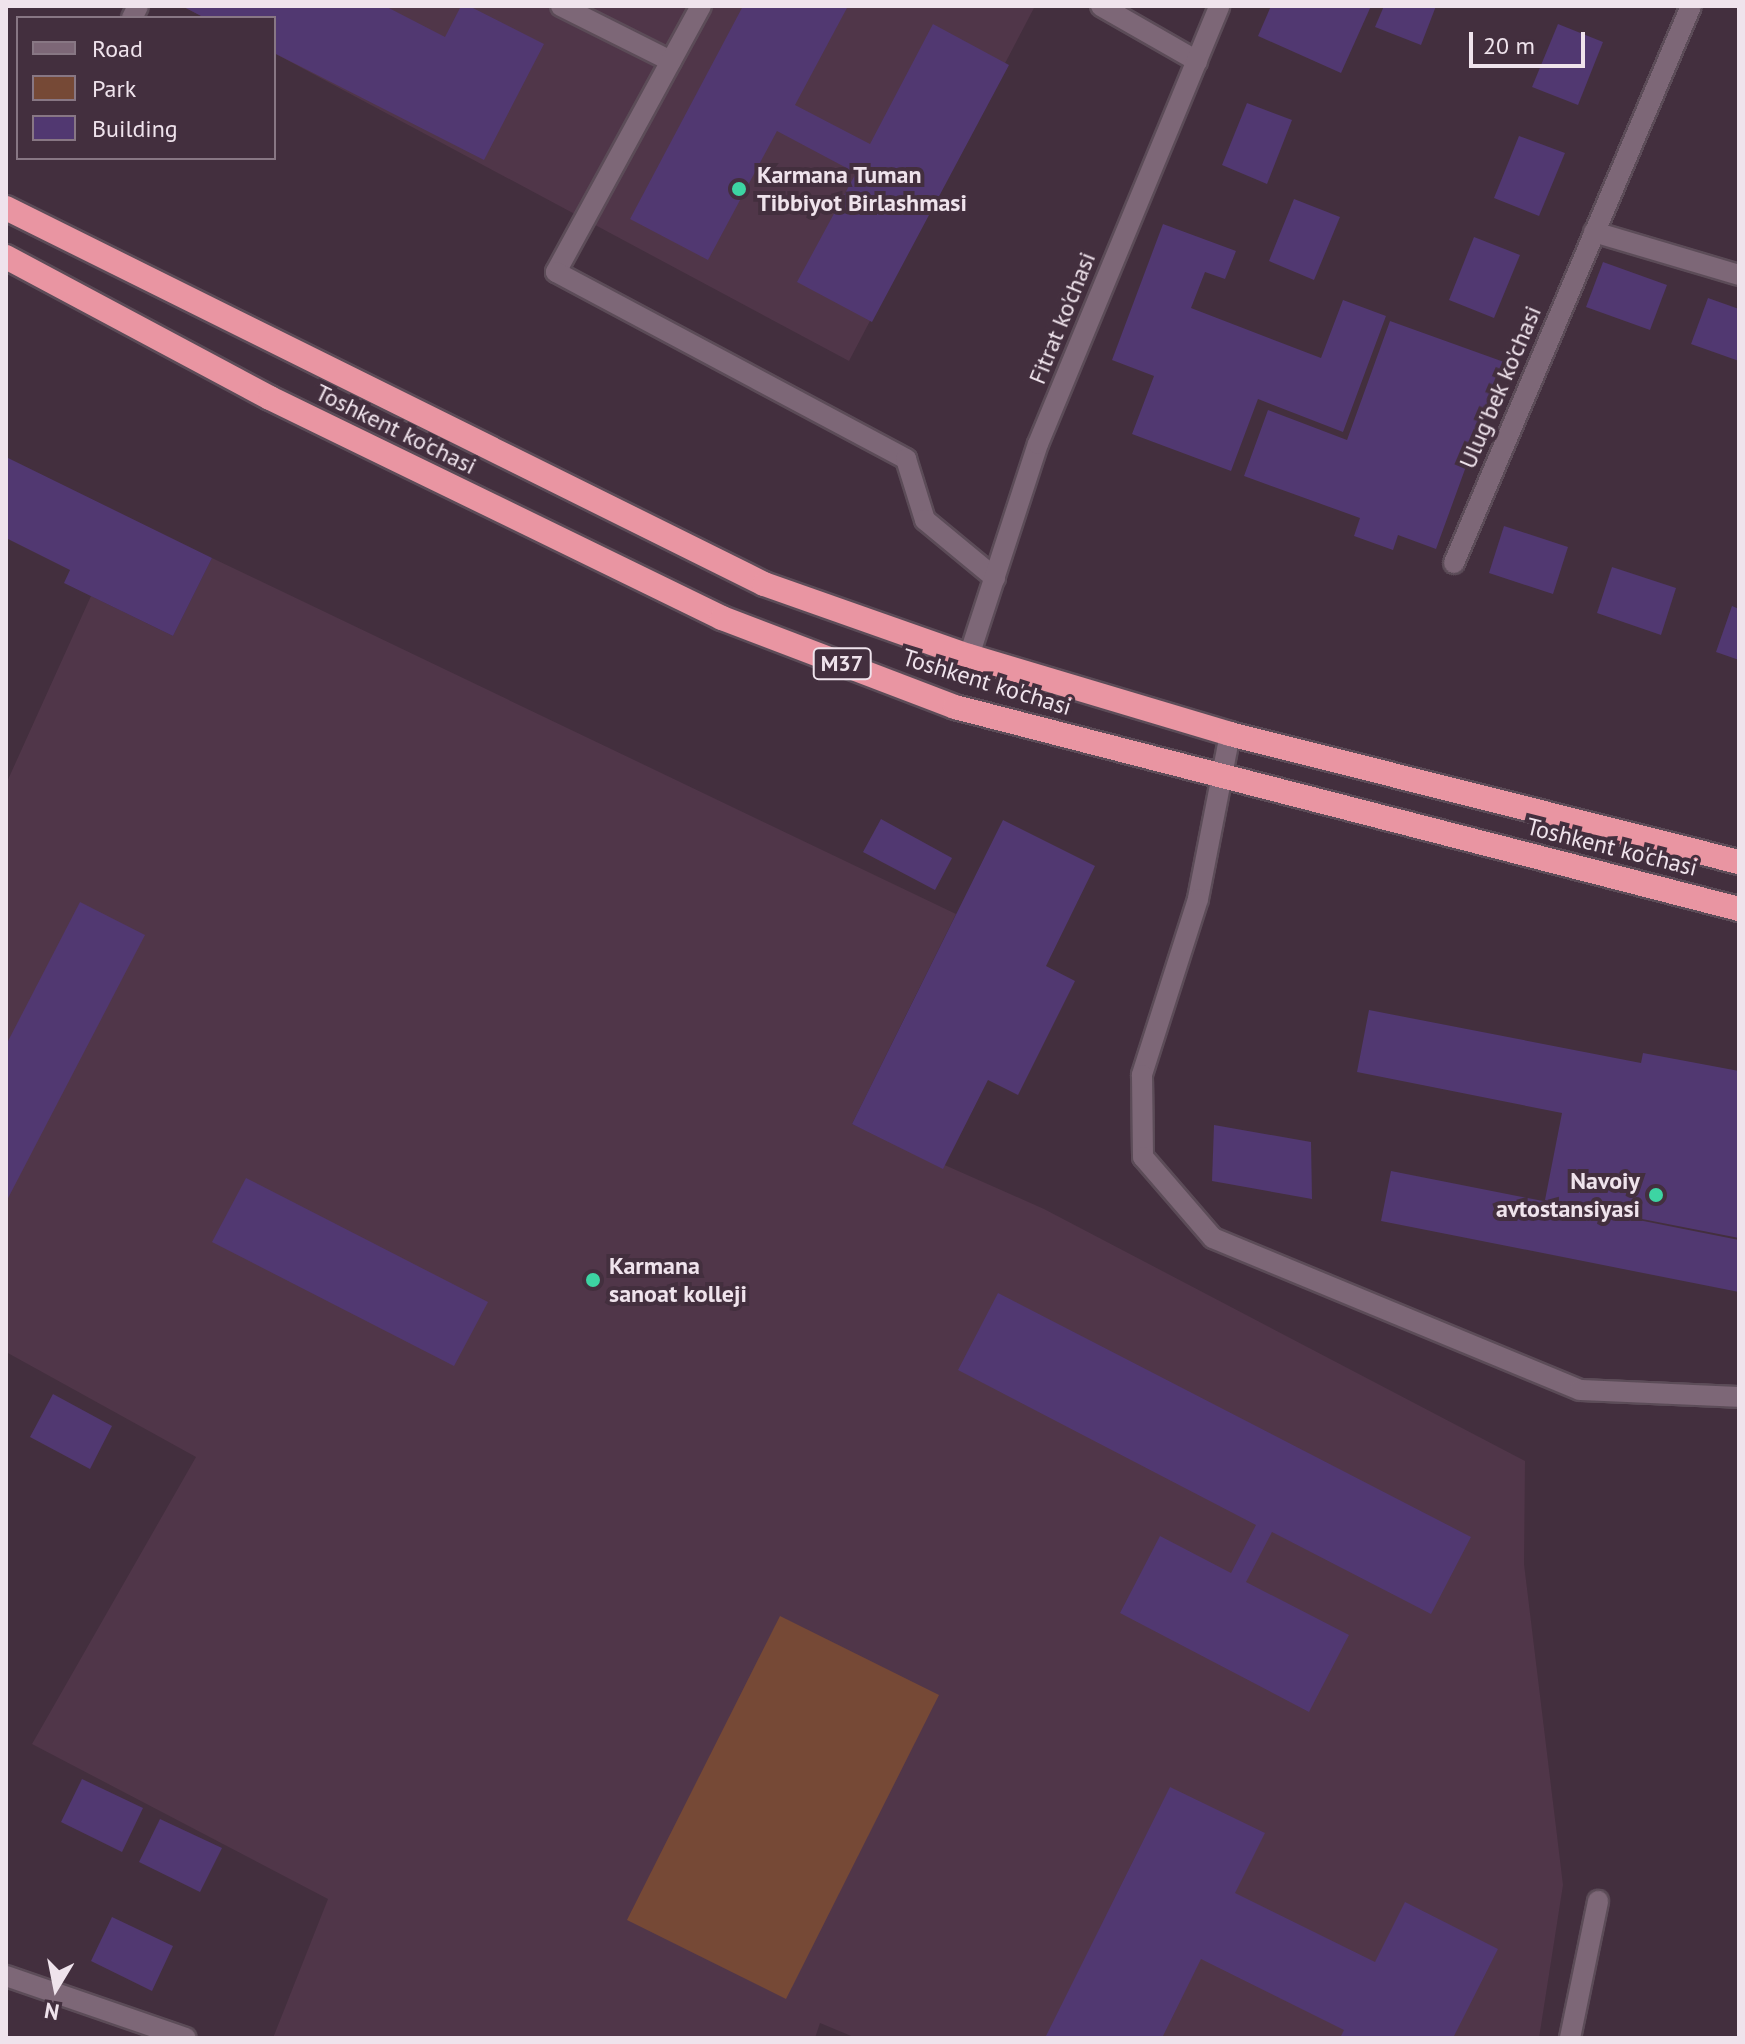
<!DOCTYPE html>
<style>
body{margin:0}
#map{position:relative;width:1745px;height:2044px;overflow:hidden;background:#432f3e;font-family:"PT Sans",sans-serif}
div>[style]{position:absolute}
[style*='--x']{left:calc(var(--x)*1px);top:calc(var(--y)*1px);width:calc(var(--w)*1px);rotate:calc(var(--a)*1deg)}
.built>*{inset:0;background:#503649}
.green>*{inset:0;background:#764936}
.building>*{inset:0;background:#513871}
.roads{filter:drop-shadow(2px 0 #5c4c58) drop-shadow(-2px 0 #5c4c58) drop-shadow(0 2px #5c4c58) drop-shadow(0 -2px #5c4c58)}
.minor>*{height:20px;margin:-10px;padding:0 10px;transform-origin:10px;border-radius:10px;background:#7d6777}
.highway>*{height:24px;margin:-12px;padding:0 12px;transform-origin:12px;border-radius:12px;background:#e995a2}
.dots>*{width:22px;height:22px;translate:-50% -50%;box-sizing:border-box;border:4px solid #432f3e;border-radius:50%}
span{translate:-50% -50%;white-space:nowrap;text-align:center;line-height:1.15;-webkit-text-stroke:8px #432f3e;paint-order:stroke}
.shield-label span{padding:2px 6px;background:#432f3e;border:2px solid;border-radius:6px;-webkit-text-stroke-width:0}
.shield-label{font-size:22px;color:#efe3ec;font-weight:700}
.poi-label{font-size:24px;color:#efe3ec;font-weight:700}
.left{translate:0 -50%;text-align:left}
.right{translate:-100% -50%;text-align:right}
.street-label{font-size:24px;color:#efe3ec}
.frame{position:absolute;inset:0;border:8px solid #efe3ec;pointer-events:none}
.legend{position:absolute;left:16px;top:16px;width:260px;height:144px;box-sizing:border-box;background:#432f3e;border:2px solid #887784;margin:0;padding:10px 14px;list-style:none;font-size:24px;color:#efe3ec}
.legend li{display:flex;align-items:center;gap:16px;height:40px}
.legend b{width:40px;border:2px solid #887784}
.north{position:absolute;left:16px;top:1948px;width:80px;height:80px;-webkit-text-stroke:6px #432f3e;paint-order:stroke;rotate:190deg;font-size:22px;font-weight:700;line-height:32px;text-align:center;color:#efe3ec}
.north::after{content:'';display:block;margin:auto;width:28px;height:36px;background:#efe3ec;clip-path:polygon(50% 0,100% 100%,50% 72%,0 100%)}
.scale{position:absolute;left:1469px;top:32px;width:116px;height:36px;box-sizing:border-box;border:4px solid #efe3ec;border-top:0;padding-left:10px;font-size:24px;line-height:28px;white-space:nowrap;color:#efe3ec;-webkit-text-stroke:6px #432f3e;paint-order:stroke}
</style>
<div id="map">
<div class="built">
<div style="clip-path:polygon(182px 6px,1035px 6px,849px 361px,274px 53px,274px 18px,205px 18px)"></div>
<div style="clip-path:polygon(212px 558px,956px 914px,852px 1124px,1044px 1209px,1525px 1461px,1524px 1564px,1563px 1885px,1539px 2038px,856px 2038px,820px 2023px,815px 2038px,273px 2038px,328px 1899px,32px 1744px,196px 1457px,6px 1352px,6px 784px,91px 596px,173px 636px)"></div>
</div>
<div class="green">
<div style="clip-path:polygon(780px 1616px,939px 1695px,786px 1999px,627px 1920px)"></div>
</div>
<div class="building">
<div style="clip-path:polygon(182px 6px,385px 6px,445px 37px,461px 6px,469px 6px,544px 44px,484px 160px,274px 53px,274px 18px,205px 18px)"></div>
<div style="clip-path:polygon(743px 6px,848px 6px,795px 105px,870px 144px,933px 24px,1009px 65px,872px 322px,797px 282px,856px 173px,777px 131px,708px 260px,630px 219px)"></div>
<div style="clip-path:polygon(1271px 6px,1371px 6px,1341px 73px,1258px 36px)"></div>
<div style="clip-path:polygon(1384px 6px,1436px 6px,1421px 45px,1375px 27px)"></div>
<div style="clip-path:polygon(1558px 24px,1603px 42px,1578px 105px,1532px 87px)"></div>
<div style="clip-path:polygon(1247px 103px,1292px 120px,1267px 184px,1222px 165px)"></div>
<div style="clip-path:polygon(1519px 136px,1565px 153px,1539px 216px,1494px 198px)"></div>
<div style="clip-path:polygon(1294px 199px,1340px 217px,1314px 280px,1269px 261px)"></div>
<div style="clip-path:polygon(1163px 224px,1236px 251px,1225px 279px,1205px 272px,1191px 308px,1321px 358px,1343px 300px,1386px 316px,1343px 432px,1258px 399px,1231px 471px,1132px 434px,1154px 376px,1112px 360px)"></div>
<div style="clip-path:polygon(1474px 237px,1520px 255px,1494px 318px,1449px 300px)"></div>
<div style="clip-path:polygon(1603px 262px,1667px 285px,1650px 330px,1586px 307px)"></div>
<div style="clip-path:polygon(1708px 298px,1739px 309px,1739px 361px,1691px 344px)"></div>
<div style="clip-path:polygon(1390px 321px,1504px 362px,1436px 549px,1398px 535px,1393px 550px,1354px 536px,1360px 518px,1244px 476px,1268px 410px,1347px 440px)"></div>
<div style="clip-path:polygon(6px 457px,212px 558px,173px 636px,64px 583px,70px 570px,6px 538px)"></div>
<div style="clip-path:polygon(1504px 526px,1568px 547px,1553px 594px,1489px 573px)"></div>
<div style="clip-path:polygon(1612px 567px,1676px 588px,1661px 635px,1597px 613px)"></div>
<div style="clip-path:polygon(1732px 606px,1739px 609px,1739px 660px,1716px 652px)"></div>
<div style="clip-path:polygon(881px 819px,952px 858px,935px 890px,863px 852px)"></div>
<div style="clip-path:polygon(1003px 820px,1095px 866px,1046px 966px,1075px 981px,1018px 1095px,988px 1080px,943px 1169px,852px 1124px)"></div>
<div style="clip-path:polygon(80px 902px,145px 935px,6px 1202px,6px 1045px)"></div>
<div style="clip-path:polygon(1369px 1010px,1641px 1063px,1643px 1053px,1739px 1071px,1739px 1238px,1545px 1200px,1562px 1113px,1357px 1072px)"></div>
<div style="clip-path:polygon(1214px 1125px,1311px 1142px,1312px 1199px,1212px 1181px)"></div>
<div style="clip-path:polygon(1391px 1171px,1739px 1240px,1739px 1292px,1381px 1221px)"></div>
<div style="clip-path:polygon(246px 1178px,488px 1302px,454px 1366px,212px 1242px)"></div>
<div style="clip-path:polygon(998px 1293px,1471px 1537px,1431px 1614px,1272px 1532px,1246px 1582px,1349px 1635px,1309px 1712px,1120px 1613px,1160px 1536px,1231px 1573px,1256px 1525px,958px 1370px)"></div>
<div style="clip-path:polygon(53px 1394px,112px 1426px,90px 1469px,30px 1437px)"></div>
<div style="clip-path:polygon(82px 1779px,143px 1808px,122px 1852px,61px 1822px)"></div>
<div style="clip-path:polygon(1170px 1787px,1265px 1833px,1235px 1893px,1375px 1962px,1405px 1902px,1498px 1949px,1453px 2038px,1340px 2038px,1344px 2030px,1201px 1959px,1162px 2038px,1045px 2038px)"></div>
<div style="clip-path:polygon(160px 1819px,222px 1848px,200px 1892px,139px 1862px)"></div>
<div style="clip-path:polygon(112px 1917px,173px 1946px,152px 1991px,91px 1961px)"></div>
</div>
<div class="roads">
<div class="minor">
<div style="--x:561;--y:6;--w:123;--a:26.6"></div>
<div style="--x:701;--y:6;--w:303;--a:118.6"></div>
<div style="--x:556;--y:272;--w:397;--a:28.1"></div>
<div style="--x:906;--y:459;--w:64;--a:72.7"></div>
<div style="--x:925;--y:520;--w:91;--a:39.6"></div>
<div style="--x:1101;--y:6;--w:111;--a:29.8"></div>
<div style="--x:132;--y:18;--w:13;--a:-63"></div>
<div style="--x:1594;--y:232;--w:151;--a:16.5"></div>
<div style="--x:1454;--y:563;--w:605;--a:-66.95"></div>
<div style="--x:969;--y:656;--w:223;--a:-72"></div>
<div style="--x:1038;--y:444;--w:474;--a:-67.5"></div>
<div style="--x:1230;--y:734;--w:168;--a:101"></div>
<div style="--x:1198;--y:899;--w:185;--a:107.7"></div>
<div style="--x:1142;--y:1075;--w:82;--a:89.3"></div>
<div style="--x:1143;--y:1157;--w:107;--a:49.2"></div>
<div style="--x:1213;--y:1238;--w:397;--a:22.5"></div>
<div style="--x:1580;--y:1390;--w:159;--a:2.5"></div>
<div style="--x:6;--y:1976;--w:190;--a:19"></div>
<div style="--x:1570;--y:2038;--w:140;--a:-78.4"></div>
</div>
<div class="highway">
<div style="--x:6;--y:208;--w:846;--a:26.38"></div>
<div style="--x:764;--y:584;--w:217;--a:19.4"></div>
<div style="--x:969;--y:656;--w:272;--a:16.6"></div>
<div style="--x:1230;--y:734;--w:525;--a:14.12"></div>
<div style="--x:6;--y:257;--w:299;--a:28.1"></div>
<div style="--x:270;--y:398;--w:503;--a:25.95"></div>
<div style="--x:722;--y:618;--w:249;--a:20.9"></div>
<div style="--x:955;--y:707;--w:810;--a:14.45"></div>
</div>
</div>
<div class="dots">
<div style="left:739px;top:189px;background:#3dd4a3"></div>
<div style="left:1656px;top:1195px;background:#3dd4a3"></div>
<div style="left:593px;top:1280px;background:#3dd4a3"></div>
</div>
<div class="shield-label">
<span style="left:842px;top:664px">M37</span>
</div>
<div class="poi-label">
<span class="left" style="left:757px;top:189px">Karmana Tuman<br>Tibbiyot Birlashmasi</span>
<span class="right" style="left:1640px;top:1195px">Navoiy<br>avtostansiyasi</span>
<span class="left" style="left:609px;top:1280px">Karmana<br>sanoat kolleji</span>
</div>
<div class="street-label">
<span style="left:1062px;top:318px;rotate:-68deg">Fitrat ko'chasi</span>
<span style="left:1500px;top:387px;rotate:-67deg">Ulug'bek ko'chasi</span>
<span style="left:396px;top:429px;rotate:26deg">Toshkent ko'chasi</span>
<span style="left:987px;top:682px;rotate:17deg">Toshkent ko'chasi</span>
<span style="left:1612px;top:847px;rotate:14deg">Toshkent ko'chasi</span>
</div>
<div class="frame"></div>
<ul class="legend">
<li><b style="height:10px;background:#7d6777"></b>Road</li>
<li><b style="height:22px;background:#764936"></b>Park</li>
<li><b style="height:22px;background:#513871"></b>Building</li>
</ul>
<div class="north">N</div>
<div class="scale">20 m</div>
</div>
